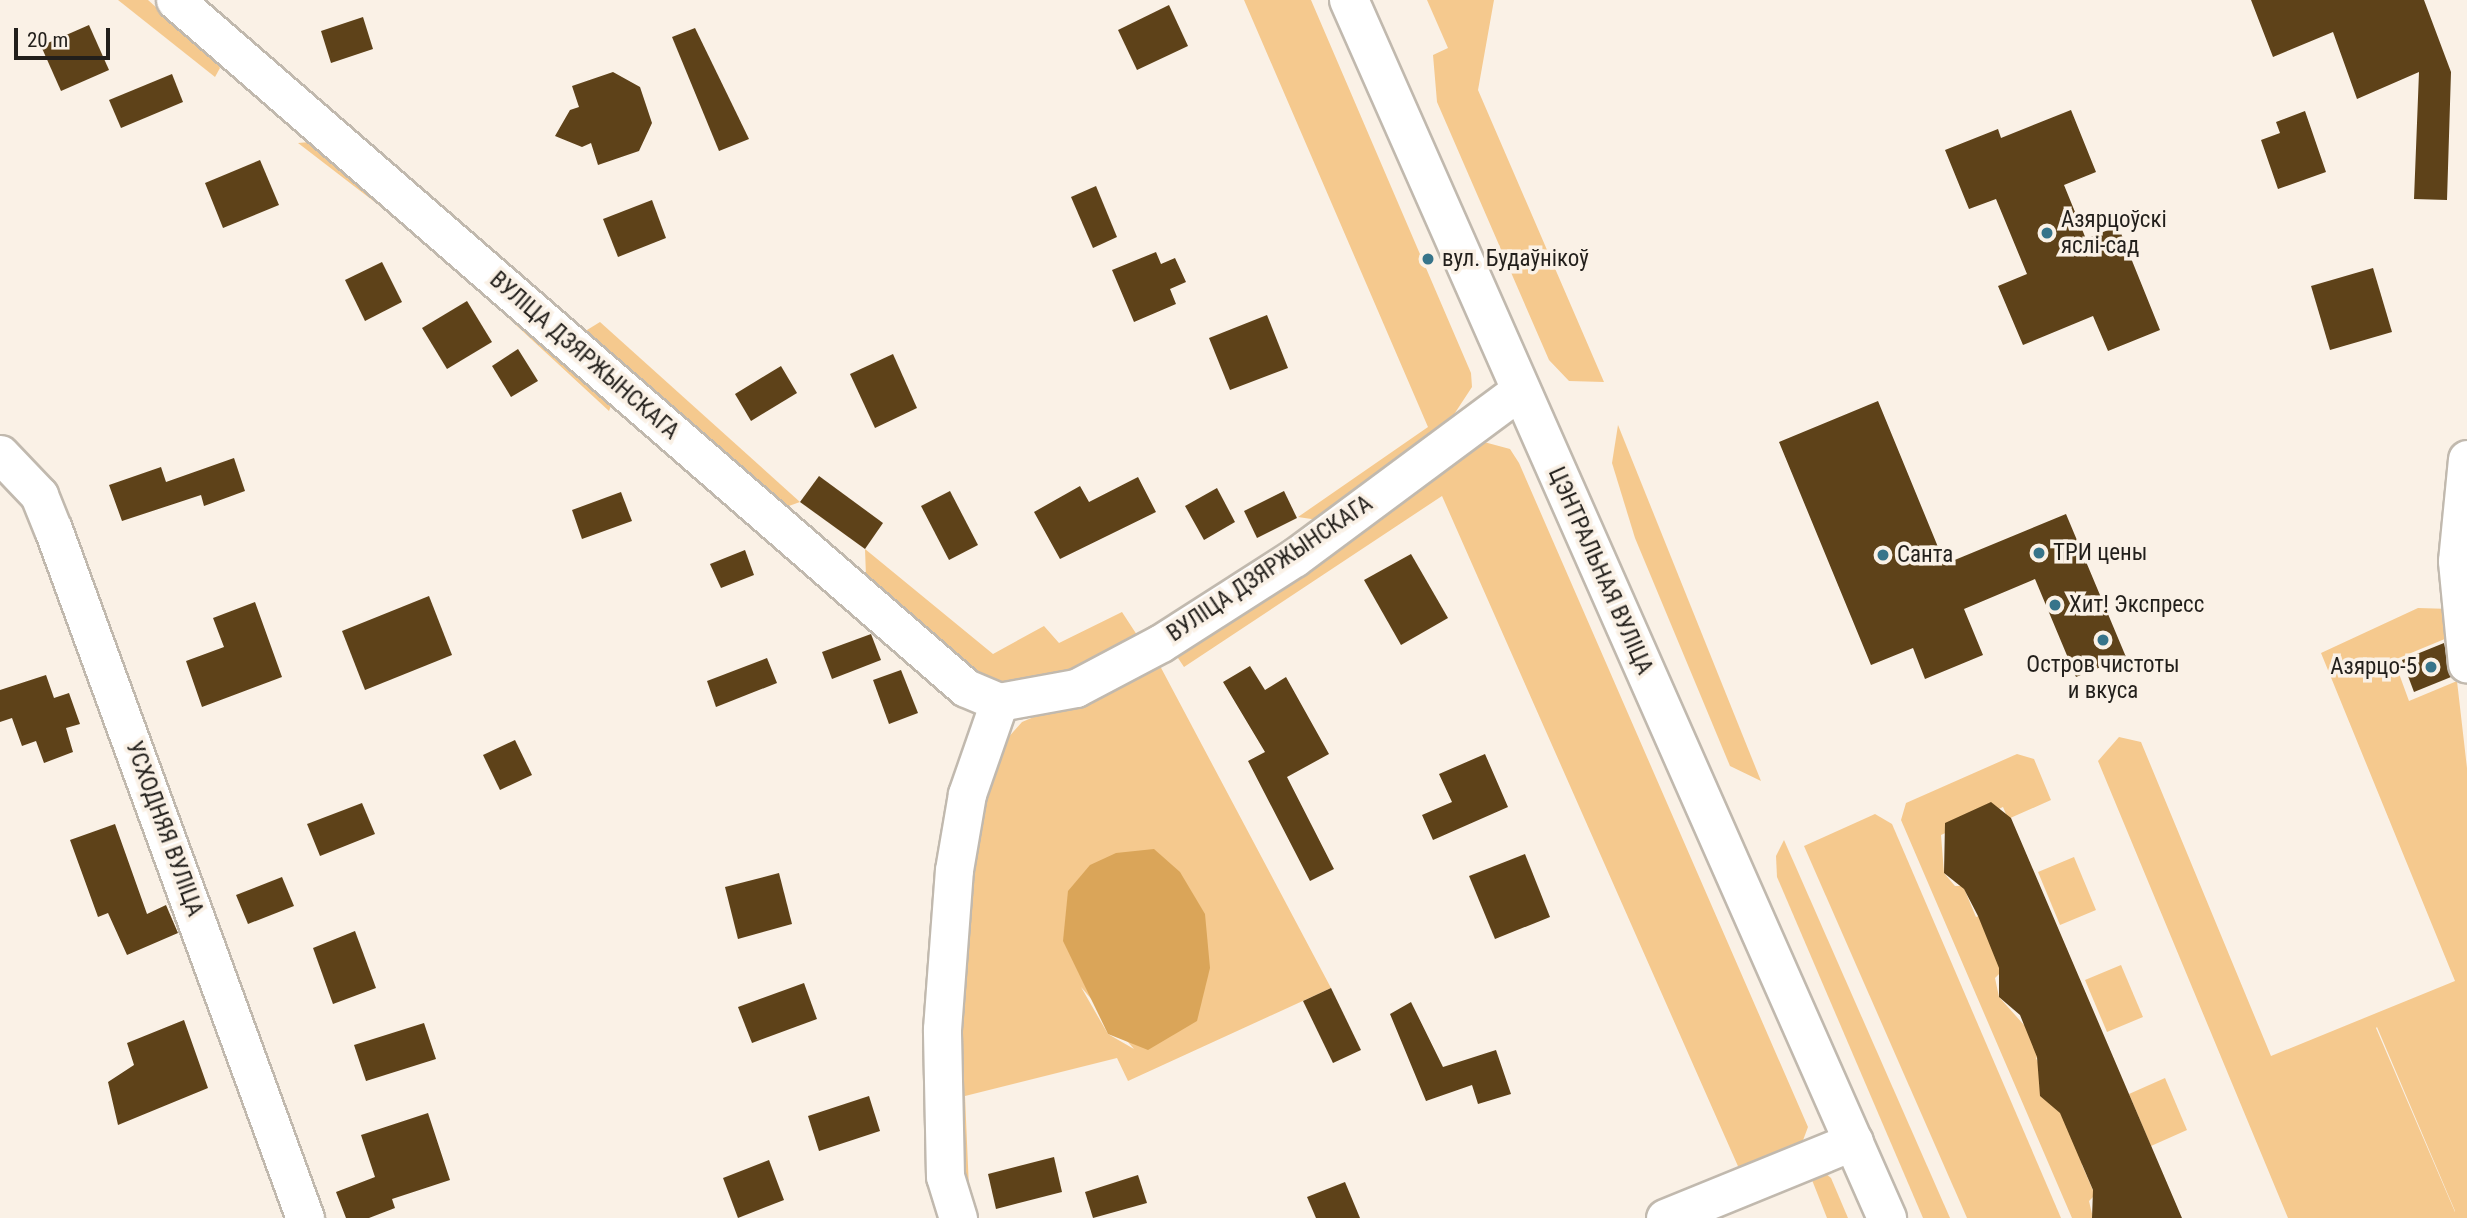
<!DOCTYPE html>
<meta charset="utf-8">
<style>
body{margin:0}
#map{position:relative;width:2467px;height:1218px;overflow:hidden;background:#faf1e6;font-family:"Roboto Condensed",sans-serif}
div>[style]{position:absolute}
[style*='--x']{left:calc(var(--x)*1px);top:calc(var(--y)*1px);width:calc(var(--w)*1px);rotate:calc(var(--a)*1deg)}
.green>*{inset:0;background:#f5c98e}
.water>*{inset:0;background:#daa559}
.building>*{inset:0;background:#5e4219}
.roads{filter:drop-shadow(2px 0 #c1b9ae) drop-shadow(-2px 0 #c1b9ae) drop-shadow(0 2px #c1b9ae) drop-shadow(0 -2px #c1b9ae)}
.minor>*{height:37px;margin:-18.5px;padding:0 18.5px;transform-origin:18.5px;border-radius:18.5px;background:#fff}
.major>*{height:38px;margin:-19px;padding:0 19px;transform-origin:19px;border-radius:19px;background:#fff}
.dots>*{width:19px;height:19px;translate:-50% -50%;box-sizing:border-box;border:4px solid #faf1e6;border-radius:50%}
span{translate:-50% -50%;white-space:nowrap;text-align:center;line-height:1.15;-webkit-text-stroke:7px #faf1e6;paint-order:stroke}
.poi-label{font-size:23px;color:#221f1b}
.left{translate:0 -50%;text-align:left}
.right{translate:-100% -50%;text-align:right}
.street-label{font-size:23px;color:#221f1b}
.scale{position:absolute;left:14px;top:28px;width:96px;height:32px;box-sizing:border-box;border:4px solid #221f1b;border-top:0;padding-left:9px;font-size:21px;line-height:24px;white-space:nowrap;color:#221f1b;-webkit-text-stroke:5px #faf1e6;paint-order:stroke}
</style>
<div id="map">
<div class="green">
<div style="clip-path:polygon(118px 0,148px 0,215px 60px,220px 68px,215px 77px)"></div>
<div style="clip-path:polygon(1244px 0,1311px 0,1471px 373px,1472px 387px,1449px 422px,1318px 520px,1298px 517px,1428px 427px)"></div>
<div style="clip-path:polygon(1427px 0,1494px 0,1478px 90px,1604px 382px,1569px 381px,1549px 360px,1437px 102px,1433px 55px,1448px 48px)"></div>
<div style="clip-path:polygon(310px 142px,614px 398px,609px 411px,424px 240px,298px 143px)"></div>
<div style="clip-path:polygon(600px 322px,800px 502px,786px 507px,586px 340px,587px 330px)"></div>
<div style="clip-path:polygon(1618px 425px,1761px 781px,1730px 766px,1635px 538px,1612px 463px)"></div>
<div style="clip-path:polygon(1484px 442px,1510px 449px,1519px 463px,1808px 1127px,1802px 1143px,1741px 1173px,1442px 496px,1184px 667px,1176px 655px)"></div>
<div style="clip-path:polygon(865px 549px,993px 654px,1044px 626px,1059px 643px,1122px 612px,1137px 635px,1072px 674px,1006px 686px,977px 677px,879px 592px,866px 576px)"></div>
<div style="clip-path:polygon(evenodd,2418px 608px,2451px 609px,2452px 636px,2394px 660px,2409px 701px,2457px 681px,2467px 768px,2467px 1218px,2288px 1218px,2098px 761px,2119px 737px,2141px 742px,2271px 1056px,2455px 981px,2321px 653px,2418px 608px,2377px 1027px,2455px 1211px,2455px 1212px,2376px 1028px,2377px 1027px)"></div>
<div style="clip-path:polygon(evenodd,1159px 664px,1331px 988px,1128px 1081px,1117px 1058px,965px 1096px,970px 1212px,954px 1149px,965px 875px,996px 751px,1022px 722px,1159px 664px,1081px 987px,1134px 1049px,1108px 1034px,1081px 987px)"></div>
<div style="clip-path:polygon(2017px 754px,2034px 759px,2051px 800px,2008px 819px,2003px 807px,1941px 835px,1944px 873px,1955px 886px,1963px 886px,1976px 917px,1984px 914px,2001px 972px,1995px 978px,1999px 997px,2024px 1025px,2031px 1022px,2045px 1054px,2036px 1058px,2043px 1073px,2040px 1096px,2059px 1109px,2089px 1162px,2082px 1165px,2095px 1195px,2089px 1201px,2093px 1218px,2072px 1218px,1901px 820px,1906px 803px)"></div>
<div style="clip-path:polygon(1875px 814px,1892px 824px,2061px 1218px,1967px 1218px,1804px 846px)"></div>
<div style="clip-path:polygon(1784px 840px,1950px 1218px,1923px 1218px,1777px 877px,1776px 856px)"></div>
<div style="clip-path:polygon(2074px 857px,2096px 910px,2060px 925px,2038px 872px)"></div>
<div style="clip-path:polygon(2121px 965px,2143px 1017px,2107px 1032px,2085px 980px)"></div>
<div style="clip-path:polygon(2165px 1078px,2187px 1130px,2151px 1146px,2129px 1094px)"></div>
<div style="clip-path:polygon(1825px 1173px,1831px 1178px,1848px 1218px,1827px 1218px,1810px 1175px)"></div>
</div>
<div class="water">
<div style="clip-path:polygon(1154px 849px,1180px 872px,1205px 914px,1210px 968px,1197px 1021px,1148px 1050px,1108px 1034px,1063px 941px,1068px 891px,1090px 865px,1116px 853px)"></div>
</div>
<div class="building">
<div style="clip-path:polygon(2251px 0,2424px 0,2451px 72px,2447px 200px,2414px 199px,2419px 72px,2357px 99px,2333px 32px,2273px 57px)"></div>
<div style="clip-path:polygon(1169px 5px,1188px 46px,1137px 70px,1118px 30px)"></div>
<div style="clip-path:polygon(363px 17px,373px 49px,331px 63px,321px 31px)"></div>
<div style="clip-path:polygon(89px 25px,109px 70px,61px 91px,41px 46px)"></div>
<div style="clip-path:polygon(695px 28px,749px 139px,719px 151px,672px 37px)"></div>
<div style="clip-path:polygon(613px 72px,640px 87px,652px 123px,639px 151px,598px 165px,591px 143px,582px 147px,555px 136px,570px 110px,579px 107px,572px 86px)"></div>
<div style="clip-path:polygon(172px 74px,183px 102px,121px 128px,109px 100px)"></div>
<div style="clip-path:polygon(2071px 110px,2096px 172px,2064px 185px,2086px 239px,2118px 226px,2160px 330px,2108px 351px,2093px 316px,2023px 345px,1998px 286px,2027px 274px,1996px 199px,1969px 209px,1945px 150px,1998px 129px,2001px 138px)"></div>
<div style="clip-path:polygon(2305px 111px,2326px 172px,2278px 189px,2261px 140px,2280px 133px,2276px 122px)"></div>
<div style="clip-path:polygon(260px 160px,279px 205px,223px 228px,205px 183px)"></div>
<div style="clip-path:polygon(1096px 186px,1117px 237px,1093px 248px,1071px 197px)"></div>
<div style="clip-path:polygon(652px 200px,666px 238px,618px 257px,603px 219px)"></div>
<div style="clip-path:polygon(1156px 252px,1161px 264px,1175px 258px,1186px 282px,1170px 289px,1176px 304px,1134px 322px,1112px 270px)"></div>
<div style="clip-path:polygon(382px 262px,402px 302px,365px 321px,345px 280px)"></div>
<div style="clip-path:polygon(2373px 268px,2392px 332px,2330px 350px,2311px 286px)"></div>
<div style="clip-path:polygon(467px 301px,492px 342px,447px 369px,422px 328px)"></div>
<div style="clip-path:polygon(1267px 315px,1288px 368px,1230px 390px,1209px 338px)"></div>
<div style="clip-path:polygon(518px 349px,538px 381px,511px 397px,492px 366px)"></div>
<div style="clip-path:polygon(893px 354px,917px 408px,875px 428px,850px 374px)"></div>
<div style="clip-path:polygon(781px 366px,797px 393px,751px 421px,735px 394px)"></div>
<div style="clip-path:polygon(1878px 401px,1945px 564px,2066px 514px,2126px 657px,2076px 677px,2035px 579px,1964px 609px,1983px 655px,1925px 679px,1913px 648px,1871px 665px,1779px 442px)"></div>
<div style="clip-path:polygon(234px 458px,245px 491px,204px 506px,201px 495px,122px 521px,109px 485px,161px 467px,166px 482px)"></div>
<div style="clip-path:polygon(819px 476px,883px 523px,865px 549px,800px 502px)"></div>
<div style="clip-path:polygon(1138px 477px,1156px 512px,1060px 559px,1034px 512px,1080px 486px,1089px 502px)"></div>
<div style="clip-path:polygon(1217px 488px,1235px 522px,1204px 540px,1185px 506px)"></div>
<div style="clip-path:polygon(950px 491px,978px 545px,949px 560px,921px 506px)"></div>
<div style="clip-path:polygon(1284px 491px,1297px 518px,1257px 538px,1244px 511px)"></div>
<div style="clip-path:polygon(621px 492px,632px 521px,582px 539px,572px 510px)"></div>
<div style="clip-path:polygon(745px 550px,754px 575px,721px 588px,710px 564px)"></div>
<div style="clip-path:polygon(1411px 554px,1448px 618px,1401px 645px,1364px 580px)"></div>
<div style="clip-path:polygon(429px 596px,452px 655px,365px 690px,342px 631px)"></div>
<div style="clip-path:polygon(255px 602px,282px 677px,202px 707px,186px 661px,224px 647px,213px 618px)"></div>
<div style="clip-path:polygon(871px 634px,881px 660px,832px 679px,822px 652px)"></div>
<div style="clip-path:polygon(2444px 643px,2451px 677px,2414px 692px,2402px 660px)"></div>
<div style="clip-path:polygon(767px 658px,777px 683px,716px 707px,707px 681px)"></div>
<div style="clip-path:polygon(1250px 666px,1265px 690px,1286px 677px,1329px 754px,1287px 777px,1334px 869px,1310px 881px,1248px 761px,1265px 752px,1223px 682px)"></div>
<div style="clip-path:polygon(901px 670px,918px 713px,889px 724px,873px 680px)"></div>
<div style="clip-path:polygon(46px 675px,54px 698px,69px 693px,80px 724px,66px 728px,73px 752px,44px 763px,36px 741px,22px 746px,12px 718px,0 722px,0 690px)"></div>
<div style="clip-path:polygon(515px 740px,532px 775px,500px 790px,483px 755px)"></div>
<div style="clip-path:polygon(1485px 754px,1508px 807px,1433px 840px,1422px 815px,1452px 802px,1439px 774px)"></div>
<div style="clip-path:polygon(1991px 802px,2011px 818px,2182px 1218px,2092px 1218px,2093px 1190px,2060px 1113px,2040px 1096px,2037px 1057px,2020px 1015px,1999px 997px,1999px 968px,1978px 916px,1964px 889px,1944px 873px,1945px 823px)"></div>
<div style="clip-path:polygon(362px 803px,375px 834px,320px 856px,307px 824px)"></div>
<div style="clip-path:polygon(115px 824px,147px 914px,166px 905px,178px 933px,127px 955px,108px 913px,98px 917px,70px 840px)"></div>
<div style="clip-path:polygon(1525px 854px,1550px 917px,1495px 939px,1469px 876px)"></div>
<div style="clip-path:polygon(779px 873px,792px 924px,738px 939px,725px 887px)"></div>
<div style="clip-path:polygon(282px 877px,294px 906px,248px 924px,236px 895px)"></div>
<div style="clip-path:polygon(355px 931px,376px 988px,333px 1004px,313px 948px)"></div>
<div style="clip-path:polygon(804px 983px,817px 1019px,752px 1043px,738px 1007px)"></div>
<div style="clip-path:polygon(1331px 988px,1361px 1050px,1333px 1063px,1303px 1001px)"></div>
<div style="clip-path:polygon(1411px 1002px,1443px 1067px,1496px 1050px,1511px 1094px,1478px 1104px,1472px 1085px,1426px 1101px,1390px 1014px)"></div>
<div style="clip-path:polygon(184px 1020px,208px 1088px,118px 1125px,108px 1082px,134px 1065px,127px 1043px)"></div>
<div style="clip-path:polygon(424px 1023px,436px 1059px,366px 1081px,354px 1045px)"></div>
<div style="clip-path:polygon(869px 1096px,880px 1131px,819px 1151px,808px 1116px)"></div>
<div style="clip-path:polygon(428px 1113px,450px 1180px,392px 1199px,395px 1208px,369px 1218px,346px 1218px,336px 1192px,375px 1177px,361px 1135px)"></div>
<div style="clip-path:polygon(1054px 1157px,1062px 1192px,996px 1209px,988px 1174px)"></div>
<div style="clip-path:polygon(769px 1160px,784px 1200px,738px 1218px,723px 1178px)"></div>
<div style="clip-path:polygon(1138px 1175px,1147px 1203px,1093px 1218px,1085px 1192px)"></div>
<div style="clip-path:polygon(1345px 1182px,1360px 1218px,1316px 1218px,1307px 1197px)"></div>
</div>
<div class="roads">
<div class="minor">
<div style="--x:175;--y:0;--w:1048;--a:41.02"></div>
<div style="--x:966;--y:688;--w:36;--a:23"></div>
<div style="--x:999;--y:702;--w:78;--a:-10.3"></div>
<div style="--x:1076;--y:688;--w:96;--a:-27.9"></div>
<div style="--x:1161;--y:643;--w:158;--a:-32.6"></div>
<div style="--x:1294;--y:558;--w:282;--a:-36.6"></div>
<div style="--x:0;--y:454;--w:57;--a:46.4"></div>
<div style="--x:39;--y:495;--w:37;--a:68"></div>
<div style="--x:53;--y:529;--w:734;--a:69.91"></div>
<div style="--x:2467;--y:459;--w:102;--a:95.6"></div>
<div style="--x:2457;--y:561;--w:103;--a:84.5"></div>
<div style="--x:958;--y:1218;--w:44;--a:-107.2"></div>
<div style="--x:945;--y:1176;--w:147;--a:-91.2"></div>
<div style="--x:942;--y:1029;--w:159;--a:-85.7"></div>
<div style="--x:954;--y:870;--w:77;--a:-80.3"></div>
<div style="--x:967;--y:794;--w:97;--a:-70.8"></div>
<div style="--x:1665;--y:1218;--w:204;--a:-22.2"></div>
</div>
<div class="major">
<div style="--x:1349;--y:0;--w:1332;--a:66.17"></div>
</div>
</div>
<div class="dots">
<div style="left:2047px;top:233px;background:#37748a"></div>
<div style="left:1428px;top:259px;background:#37748a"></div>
<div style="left:2039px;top:553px;background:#37748a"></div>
<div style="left:1883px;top:555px;background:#37748a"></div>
<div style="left:2055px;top:605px;background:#37748a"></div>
<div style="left:2103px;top:640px;background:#37748a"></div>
<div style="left:2431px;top:667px;background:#37748a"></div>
</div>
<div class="poi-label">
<span class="left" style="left:2061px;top:233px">Азярцоўскі<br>яслі-сад</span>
<span class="left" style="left:1442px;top:259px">вул. Будаўнікоў</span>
<span class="left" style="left:2053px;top:553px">ТРИ цены</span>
<span class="left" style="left:1897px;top:555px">Санта</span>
<span class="left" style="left:2069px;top:605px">Хит! Экспресс</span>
<span style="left:2103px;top:678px">Остров чистоты<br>и вкуса</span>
<span class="right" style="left:2417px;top:667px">Азярцо-5</span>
</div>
<div class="street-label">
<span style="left:584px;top:356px;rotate:41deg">ВУЛІЦА ДЗЯРЖЫНСКАГА</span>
<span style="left:1270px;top:569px;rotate:-34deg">ВУЛІЦА ДЗЯРЖЫНСКАГА</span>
<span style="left:1600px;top:571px;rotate:66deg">ЦЭНТРАЛЬНАЯ ВУЛІЦА</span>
<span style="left:164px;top:829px;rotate:70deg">УСХОДНЯЯ ВУЛІЦА</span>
</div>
<div class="scale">20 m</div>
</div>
